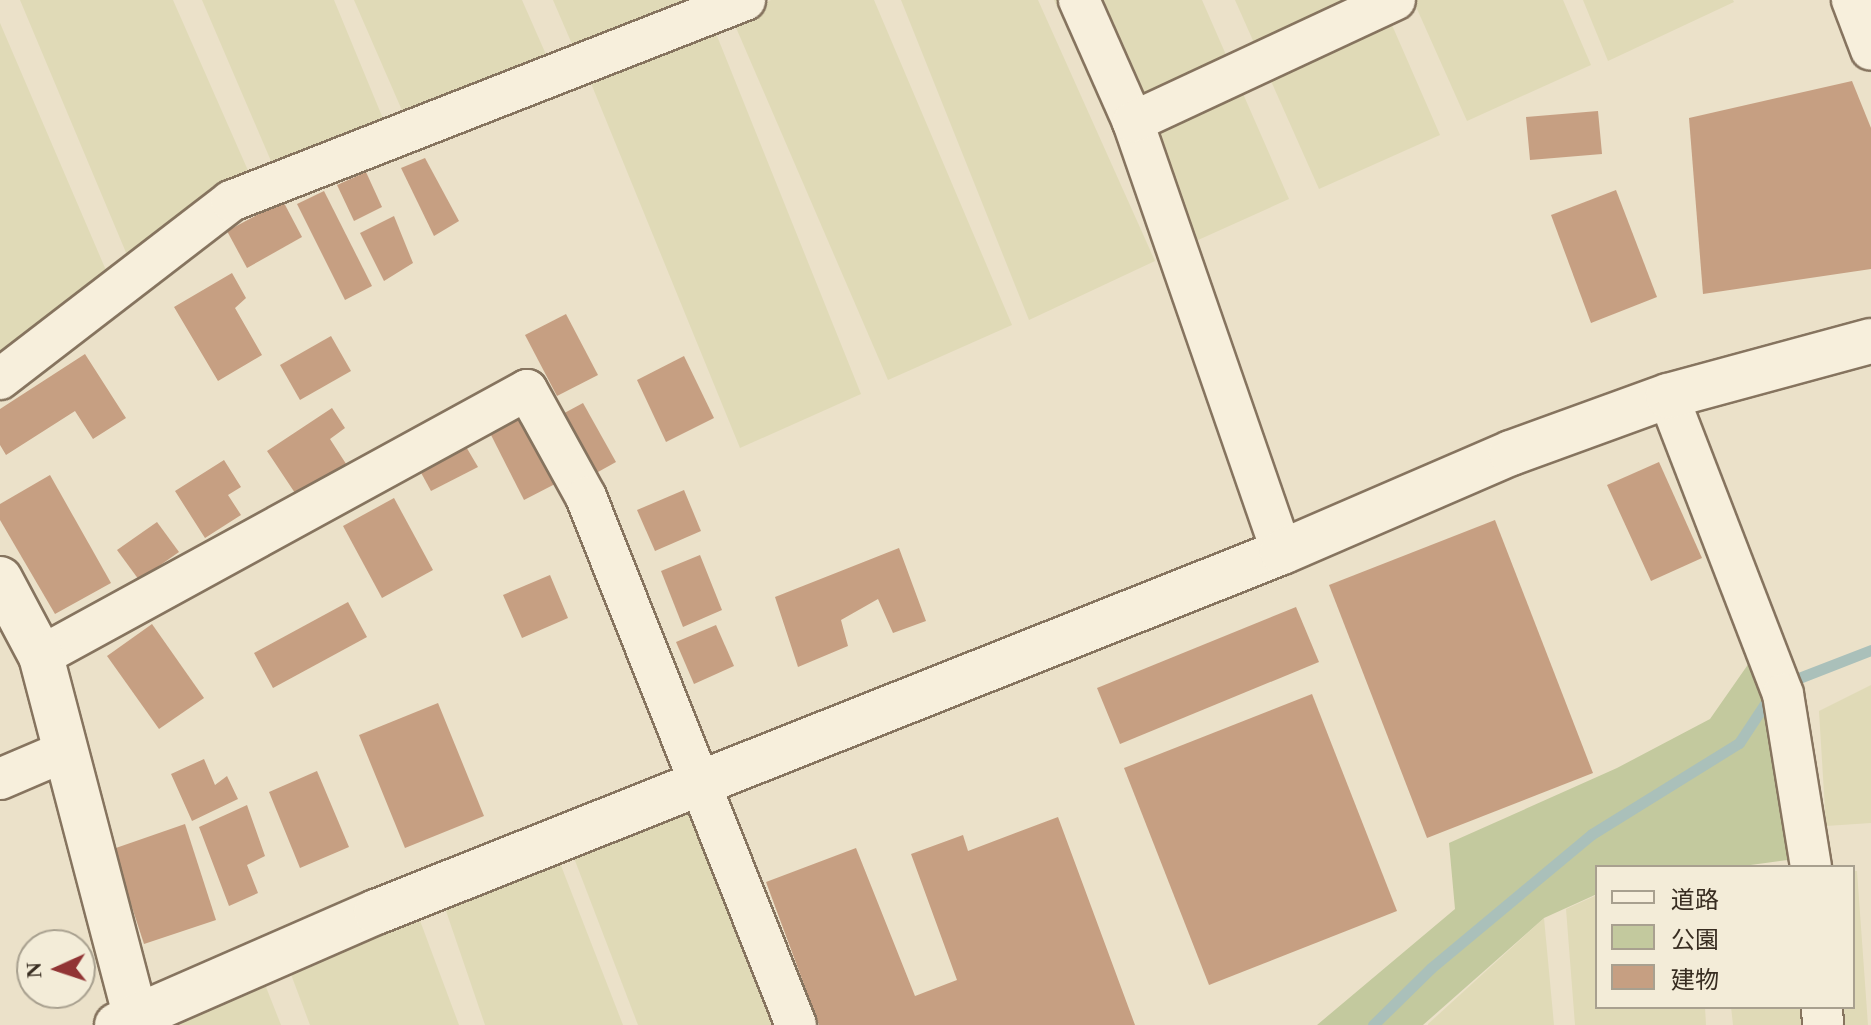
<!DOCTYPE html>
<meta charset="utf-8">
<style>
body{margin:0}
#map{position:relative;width:1871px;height:1025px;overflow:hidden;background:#ebe1c9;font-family:"Times New Roman","Noto Sans JP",serif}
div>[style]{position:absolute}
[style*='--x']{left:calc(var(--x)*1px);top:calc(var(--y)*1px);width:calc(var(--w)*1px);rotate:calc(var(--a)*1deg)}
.farmland>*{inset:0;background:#e0dab7}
.green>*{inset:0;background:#c3c99e}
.stream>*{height:11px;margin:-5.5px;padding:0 5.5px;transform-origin:5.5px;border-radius:5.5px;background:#aac0ba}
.building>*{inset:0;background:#c69f82}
.roads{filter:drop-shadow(2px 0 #86745f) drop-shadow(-2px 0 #86745f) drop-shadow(0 2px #86745f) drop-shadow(0 -2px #86745f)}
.street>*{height:40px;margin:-20px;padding:0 20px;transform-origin:20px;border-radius:20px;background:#f7efdc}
.secondary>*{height:44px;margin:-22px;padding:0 22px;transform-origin:22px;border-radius:22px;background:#f7efdc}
span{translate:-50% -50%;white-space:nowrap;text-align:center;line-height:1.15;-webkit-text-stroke:8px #f3ecd8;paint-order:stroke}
.legend{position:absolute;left:1595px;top:865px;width:260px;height:144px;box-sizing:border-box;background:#f3ecd8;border:2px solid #a8a08f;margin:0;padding:10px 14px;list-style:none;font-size:24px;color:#382d21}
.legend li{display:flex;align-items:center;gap:16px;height:40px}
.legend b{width:40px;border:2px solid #a8a08f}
.north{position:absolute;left:16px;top:929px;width:80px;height:80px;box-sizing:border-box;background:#f3ecd8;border:2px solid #a8a08f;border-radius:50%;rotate:267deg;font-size:22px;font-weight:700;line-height:32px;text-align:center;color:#382d21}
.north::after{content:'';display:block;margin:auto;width:28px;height:36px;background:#913434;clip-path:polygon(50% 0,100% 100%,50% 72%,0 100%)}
</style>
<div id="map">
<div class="farmland">
<div style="clip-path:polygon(20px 0,173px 0,257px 191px,135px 274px)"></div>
<div style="clip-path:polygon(202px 0,334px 0,391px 138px,280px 182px)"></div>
<div style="clip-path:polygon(354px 0,522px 0,555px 75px,411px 131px)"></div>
<div style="clip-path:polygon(553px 0,707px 0,581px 65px)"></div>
<div style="clip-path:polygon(771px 0,874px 0,1012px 325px,888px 380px,731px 16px)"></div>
<div style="clip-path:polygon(901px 0,1038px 0,1155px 261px,1029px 320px)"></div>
<div style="clip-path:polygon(1054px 0,1202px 0,1289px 199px,1167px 254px)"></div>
<div style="clip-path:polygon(1235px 0,1381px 0,1440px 135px,1319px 189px)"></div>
<div style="clip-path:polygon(1413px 0,1563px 0,1591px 65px,1467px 121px)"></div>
<div style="clip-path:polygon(1583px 0,1733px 0,1734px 2px,1608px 61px)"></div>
<div style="clip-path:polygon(0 23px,114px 289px,0 379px)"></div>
<div style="clip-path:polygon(713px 26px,861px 394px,740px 448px,588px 76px)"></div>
<div style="clip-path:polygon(1871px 685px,1871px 823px,1826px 826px,1819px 711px)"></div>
<div style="clip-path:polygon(700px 809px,782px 1025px,638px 1025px,574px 858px)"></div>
<div style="clip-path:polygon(560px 863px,623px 1025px,485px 1025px,445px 908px)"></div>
<div style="clip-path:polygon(1853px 871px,1857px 871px,1868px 1025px,1733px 1025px,1731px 1007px,1853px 1007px)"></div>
<div style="clip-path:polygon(1597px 895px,1597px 1007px,1705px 1007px,1706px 1025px,1575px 1025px,1566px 909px)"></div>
<div style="clip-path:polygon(419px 918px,459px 1025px,310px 1025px,289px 969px)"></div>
<div style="clip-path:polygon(1544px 918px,1554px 1025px,1428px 1025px,1428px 1024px)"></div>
<div style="clip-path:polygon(264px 982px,281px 1025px,153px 1025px)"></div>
</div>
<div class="green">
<div style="clip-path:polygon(1763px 643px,1810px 857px,1736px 867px,1597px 867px,1597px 894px,1544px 918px,1423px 1025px,1317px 1025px,1455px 909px,1449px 843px,1617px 768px,1710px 719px)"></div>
</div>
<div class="stream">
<div style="--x:1786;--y:683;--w:91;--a:-21.2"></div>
<div style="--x:1373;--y:1025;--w:81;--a:-44.5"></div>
<div style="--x:1431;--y:968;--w:209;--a:-39.8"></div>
<div style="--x:1592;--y:834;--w:173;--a:-31.8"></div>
<div style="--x:1739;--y:743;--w:60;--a:-56.6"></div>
</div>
<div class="building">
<div style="clip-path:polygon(1852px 81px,1871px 128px,1871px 269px,1703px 294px,1689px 118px)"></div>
<div style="clip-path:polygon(1598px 111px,1602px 154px,1530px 160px,1526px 117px)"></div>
<div style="clip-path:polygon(425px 158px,459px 221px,434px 236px,401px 168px)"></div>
<div style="clip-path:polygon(366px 172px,382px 207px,354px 221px,337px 185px)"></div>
<div style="clip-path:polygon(1616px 190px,1657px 297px,1591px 323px,1551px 215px)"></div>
<div style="clip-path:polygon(324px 191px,372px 286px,345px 300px,297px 204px)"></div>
<div style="clip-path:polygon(283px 201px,302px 237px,247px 268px,227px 231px)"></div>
<div style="clip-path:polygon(394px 216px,413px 263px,384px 281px,360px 233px)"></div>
<div style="clip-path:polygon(232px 273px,246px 298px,235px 308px,262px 355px,218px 381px,174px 307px)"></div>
<div style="clip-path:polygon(566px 314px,598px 375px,557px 396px,525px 335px)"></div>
<div style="clip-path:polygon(331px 336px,351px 371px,300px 400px,280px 365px)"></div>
<div style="clip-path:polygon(85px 354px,126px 418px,93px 439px,75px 411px,6px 455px,0 445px,0 409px)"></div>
<div style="clip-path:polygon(684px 356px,714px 418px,666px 442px,637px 380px)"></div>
<div style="clip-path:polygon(583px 403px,616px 462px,589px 477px,557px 417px)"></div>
<div style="clip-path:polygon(332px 408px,345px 428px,330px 439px,350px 470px,301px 502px,267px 451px)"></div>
<div style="clip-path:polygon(522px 417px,555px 484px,524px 500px,490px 433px)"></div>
<div style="clip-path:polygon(465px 445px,478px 467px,431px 491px,419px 469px)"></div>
<div style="clip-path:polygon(224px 460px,241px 487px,228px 495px,241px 515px,205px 538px,175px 491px)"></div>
<div style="clip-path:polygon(1659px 462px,1702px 558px,1651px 581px,1607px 485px)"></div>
<div style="clip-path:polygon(50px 475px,111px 583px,55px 614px,0 520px,0 504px)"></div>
<div style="clip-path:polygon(684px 490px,701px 531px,655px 551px,637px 510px)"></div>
<div style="clip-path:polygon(394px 498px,433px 570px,382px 598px,343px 526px)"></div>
<div style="clip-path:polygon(1495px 520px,1593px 773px,1427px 838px,1329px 585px)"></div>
<div style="clip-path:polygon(157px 522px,179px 552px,139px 580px,117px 550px)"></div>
<div style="clip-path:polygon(899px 548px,926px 621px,893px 633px,878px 599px,841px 620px,848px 646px,798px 667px,775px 597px)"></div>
<div style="clip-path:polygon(700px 555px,722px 610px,683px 627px,661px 571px)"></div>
<div style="clip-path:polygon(550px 575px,568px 618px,522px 638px,503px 595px)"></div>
<div style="clip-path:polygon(348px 602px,367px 637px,273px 688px,254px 653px)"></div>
<div style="clip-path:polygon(1296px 607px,1319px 662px,1120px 744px,1097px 688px)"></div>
<div style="clip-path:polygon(152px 624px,204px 698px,159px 729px,107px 656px)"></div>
<div style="clip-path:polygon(716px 625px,734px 666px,694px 684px,676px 642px)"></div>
<div style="clip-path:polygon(1312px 694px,1397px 911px,1209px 985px,1124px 768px)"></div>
<div style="clip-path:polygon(438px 703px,484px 816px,405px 848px,359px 735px)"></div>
<div style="clip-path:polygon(204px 759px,215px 785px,227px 776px,238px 799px,192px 821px,171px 774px)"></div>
<div style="clip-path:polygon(317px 771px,349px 847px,300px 868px,269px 792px)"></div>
<div style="clip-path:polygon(247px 805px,265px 856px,247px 865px,258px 893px,229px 906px,199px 827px)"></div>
<div style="clip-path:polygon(1058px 817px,1135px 1025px,819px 1025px,766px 882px,856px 848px,915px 996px,957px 980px,911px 854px,963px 835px,968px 851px)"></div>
<div style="clip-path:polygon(185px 824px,216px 920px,144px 944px,113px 849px)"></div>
</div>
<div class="roads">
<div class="street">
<div style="--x:1079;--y:0;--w:133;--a:66.1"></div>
<div style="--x:1133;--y:122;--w:455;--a:70.9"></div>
<div style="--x:1852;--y:0;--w:53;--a:69.2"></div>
<div style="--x:1133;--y:122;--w:289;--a:-25"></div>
<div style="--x:0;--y:379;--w:292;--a:-37.6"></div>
<div style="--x:231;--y:201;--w:552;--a:-21.36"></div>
<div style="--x:1668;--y:396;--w:319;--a:68.9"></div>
<div style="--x:1783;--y:694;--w:175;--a:80.8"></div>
<div style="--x:41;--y:656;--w:554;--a:-28.69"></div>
<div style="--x:527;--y:390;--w:122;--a:61.1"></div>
<div style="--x:586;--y:497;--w:568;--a:68.31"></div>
<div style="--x:0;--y:779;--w:69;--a:-23.2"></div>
<div style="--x:1822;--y:1007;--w:18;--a:87"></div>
</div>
<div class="secondary">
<div style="--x:0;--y:579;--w:87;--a:62"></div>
<div style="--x:41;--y:656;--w:382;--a:75.3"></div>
<div style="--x:117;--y:1025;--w:283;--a:-23.6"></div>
<div style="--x:376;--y:912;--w:975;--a:-21.67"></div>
<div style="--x:1282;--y:552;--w:249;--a:-23.4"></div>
<div style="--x:1511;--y:453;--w:167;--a:-20"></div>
<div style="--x:1668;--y:396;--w:210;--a:-15.2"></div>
</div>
</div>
<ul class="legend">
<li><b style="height:10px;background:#f7efdc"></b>道路</li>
<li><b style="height:22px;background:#c3c99e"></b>公園</li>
<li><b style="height:22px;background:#c69f82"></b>建物</li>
</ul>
<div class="north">N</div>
</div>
